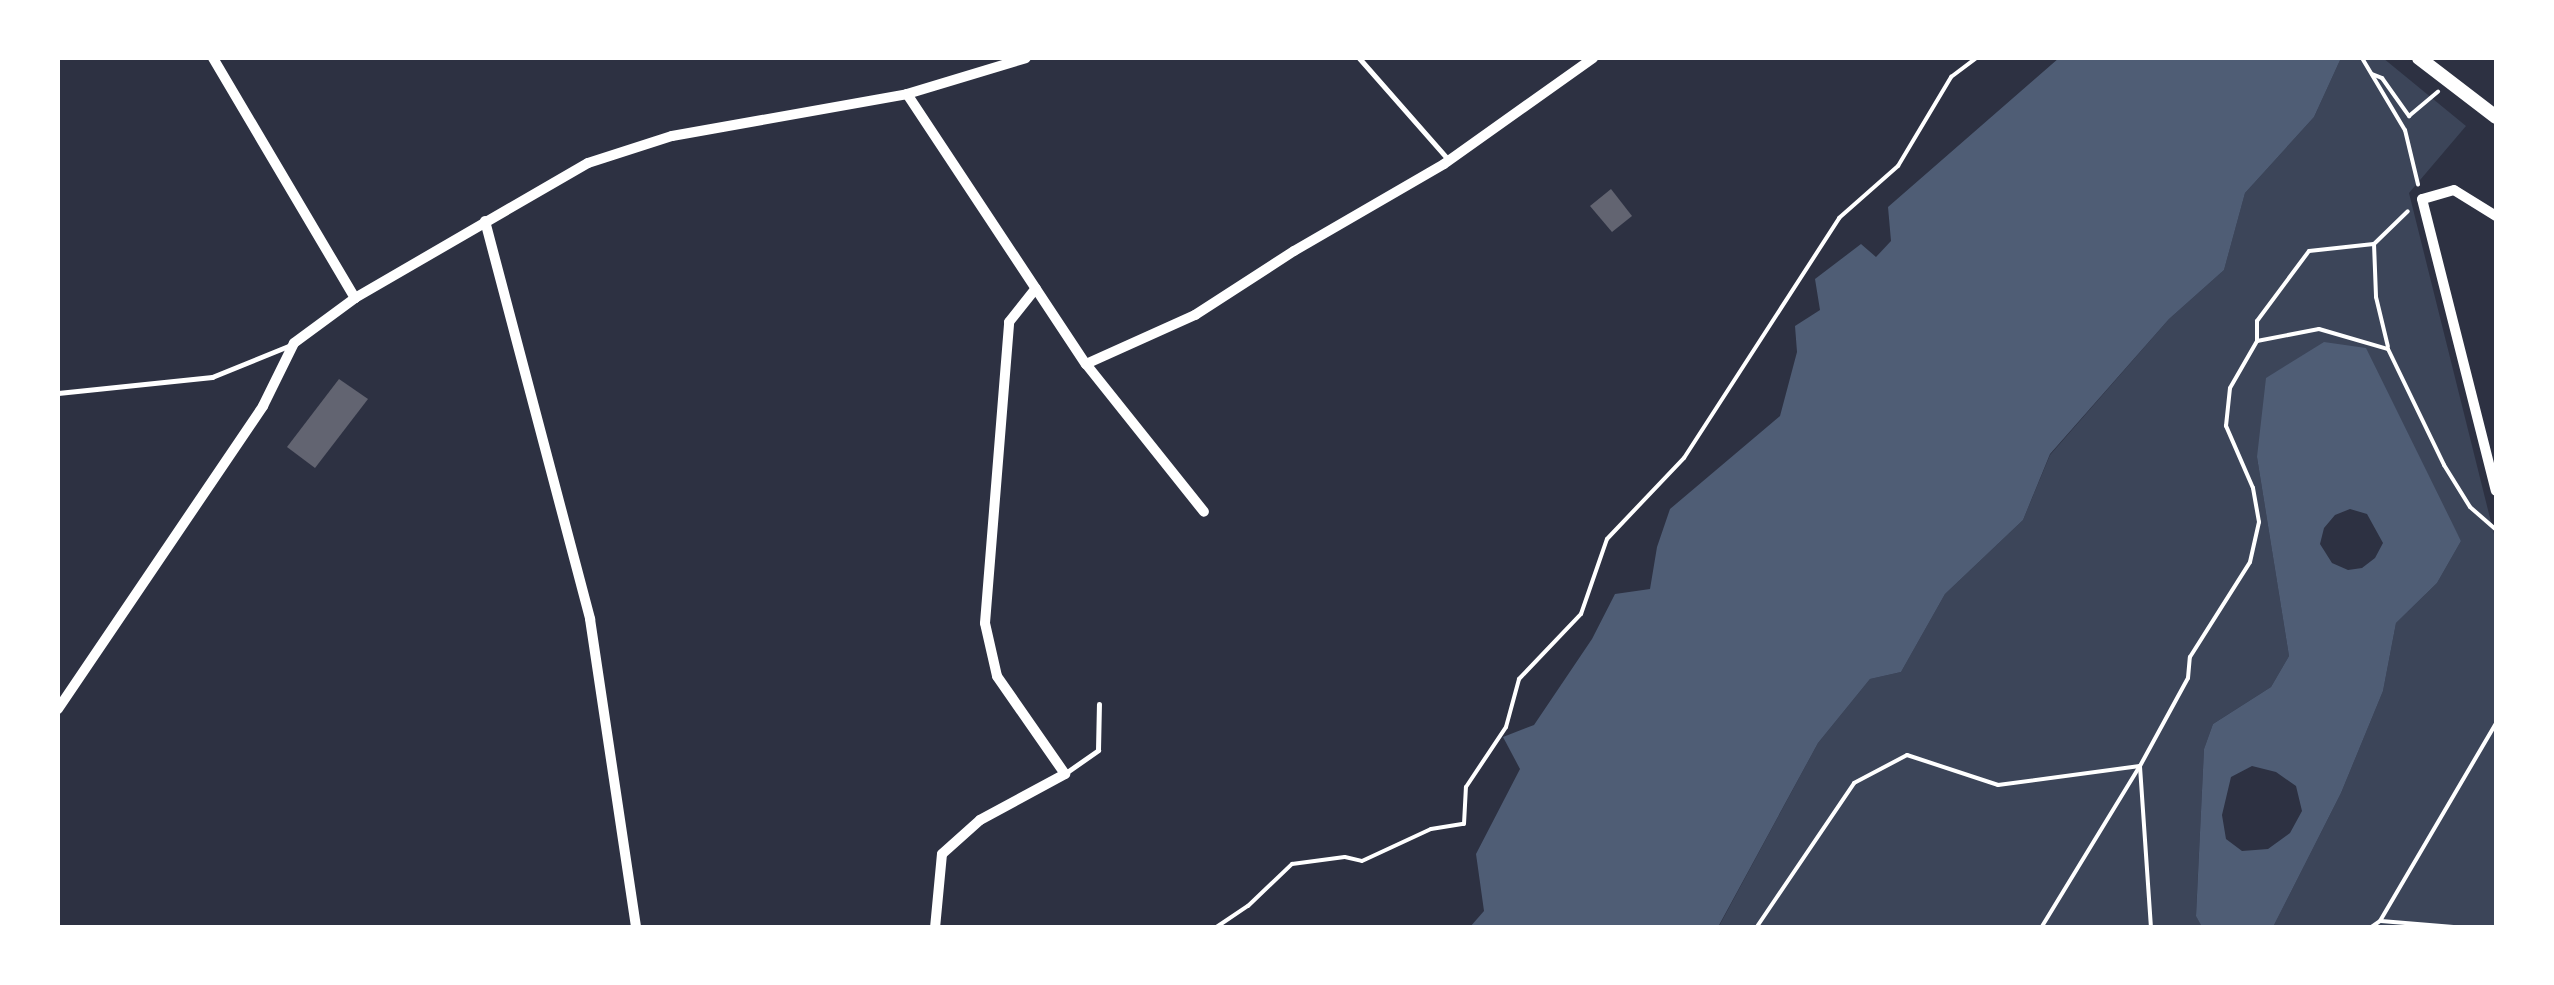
<!DOCTYPE html>
<style>
body{margin:0}
#map{position:relative;width:2554px;height:985px;overflow:hidden;background:#2d3142;font-family:"Golos Text",sans-serif}
div>[style]{position:absolute}
[style*='--x']{left:calc(var(--x)*1px);top:calc(var(--y)*1px);width:calc(var(--w)*1px);rotate:calc(var(--a)*1deg)}
.green>*{inset:0;background:#3c4559}
.water>*{inset:0;background:#4f5d75}
.building>*{inset:0;background:#626471}
.path>*{height:4px;margin:-2px;padding:0 2px;transform-origin:2px;border-radius:2px;background:#fff}
.service>*{height:5px;margin:-2.5px;padding:0 2.5px;transform-origin:2.5px;border-radius:2.5px;background:#fff}
.minor>*{height:10px;margin:-5px;padding:0 5px;transform-origin:5px;border-radius:5px;background:#fff}
.secondary>*{height:14px;margin:-7px;padding:0 7px;transform-origin:7px;border-radius:7px;background:#fff}
span{translate:-50% -50%;white-space:nowrap;text-align:center;line-height:1.15;-webkit-text-stroke:8px #fff;paint-order:stroke}
.frame{position:absolute;inset:0;border:60px solid #fff;pointer-events:none}
</style>
<div id="map">
<div class="green">
<div style="clip-path:polygon(2341px 58px,2383px 58px,2466px 126px,2409px 193px,2496px 542px,2496px 927px,2273px 927px,2341px 793px,2383px 691px,2396px 623px,2437px 583px,2461px 541px,2418px 462px,2257px 457px,2289px 656px,2271px 687px,2213px 724px,2204px 749px,2196px 915px,2202px 927px,1718px 928px,1818px 743px,1870px 679px,1901px 672px,1945px 594px,2023px 520px,2050px 455px,2169px 319px,2224px 270px,2245px 193px,2314px 117px)"></div>
</div>
<div class="water">
<div style="clip-path:polygon(2059px 58px,2341px 58px,2314px 117px,2245px 193px,2224px 270px,2169px 319px,2050px 454px,2023px 520px,1945px 594px,1901px 672px,1870px 679px,1818px 743px,1718px 927px,1470px 927px,1484px 911px,1476px 854px,1520px 769px,1503px 737px,1534px 725px,1592px 639px,1615px 594px,1650px 589px,1657px 547px,1670px 509px,1780px 416px,1797px 352px,1795px 326px,1820px 310px,1815px 279px,1861px 244px,1876px 257px,1891px 241px,1888px 207px)"></div>
<div style="clip-path:polygon(evenodd,2324px 342px,2366px 348px,2461px 541px,2437px 583px,2396px 623px,2383px 691px,2341px 793px,2273px 927px,2202px 927px,2196px 916px,2204px 749px,2213px 724px,2271px 687px,2289px 656px,2257px 457px,2266px 378px,2324px 342px,2350px 509px,2367px 514px,2383px 543px,2375px 558px,2362px 568px,2348px 570px,2332px 563px,2320px 544px,2324px 528px,2335px 515px,2350px 509px,2324px 342px,2252px 766px,2276px 772px,2296px 786px,2302px 811px,2290px 833px,2268px 849px,2242px 851px,2226px 839px,2222px 815px,2231px 777px,2252px 766px)"></div>
</div>
<div class="building">
<div style="clip-path:polygon(1611px 189px,1632px 216px,1612px 232px,1590px 206px)"></div>
<div style="clip-path:polygon(339px 379px,368px 399px,315px 468px,287px 447px)"></div>
</div>
<div class="path">
<div style="--x:2362;--y:58;--w:84;--a:59.2"></div>
<div style="--x:2405;--y:130;--w:56;--a:76.5"></div>
<div style="--x:2372;--y:74;--w:11;--a:22"></div>
<div style="--x:2382;--y:78;--w:47;--a:54.6"></div>
<div style="--x:2409;--y:116;--w:38;--a:-40"></div>
<div style="--x:2374;--y:244;--w:53;--a:87.8"></div>
<div style="--x:2376;--y:297;--w:51;--a:76.5"></div>
<div style="--x:2257;--y:341;--w:63;--a:-11"></div>
<div style="--x:2319;--y:329;--w:72;--a:16.2"></div>
<div style="--x:2388;--y:349;--w:129;--a:64.2"></div>
<div style="--x:2444;--y:465;--w:49;--a:58.2"></div>
<div style="--x:2470;--y:507;--w:35;--a:41"></div>
<div style="--x:2381;--y:921;--w:85;--a:4.7"></div>
<div style="--x:1215;--y:928;--w:40;--a:-34"></div>
<div style="--x:1248;--y:906;--w:61;--a:-43.7"></div>
<div style="--x:1292;--y:864;--w:53;--a:-7.5"></div>
<div style="--x:1345;--y:857;--w:17;--a:13"></div>
<div style="--x:1362;--y:861;--w:76;--a:-24.9"></div>
<div style="--x:1431;--y:829;--w:33;--a:-9"></div>
<div style="--x:1464;--y:824;--w:37;--a:-87"></div>
<div style="--x:1466;--y:787;--w:72;--a:-56.3"></div>
<div style="--x:1506;--y:727;--w:50;--a:-74.8"></div>
<div style="--x:1519;--y:679;--w:90;--a:-46.4"></div>
<div style="--x:1581;--y:614;--w:79;--a:-70.9"></div>
<div style="--x:1607;--y:539;--w:112;--a:-46.5"></div>
<div style="--x:1684;--y:458;--w:286;--a:-57.1"></div>
<div style="--x:1839;--y:218;--w:79;--a:-41.4"></div>
<div style="--x:1898;--y:166;--w:104;--a:-59.2"></div>
<div style="--x:1951;--y:77;--w:31;--a:-37"></div>
<div style="--x:1756;--y:928;--w:175;--a:-55.9"></div>
<div style="--x:1854;--y:783;--w:60;--a:-27.8"></div>
<div style="--x:1907;--y:755;--w:96;--a:18.2"></div>
<div style="--x:1998;--y:785;--w:143;--a:-7.6"></div>
<div style="--x:2041;--y:928;--w:190;--a:-58.6"></div>
<div style="--x:2151;--y:928;--w:162;--a:-93.9"></div>
<div style="--x:2140;--y:766;--w:100;--a:-61.4"></div>
<div style="--x:2188;--y:678;--w:21;--a:-85"></div>
<div style="--x:2190;--y:657;--w:112;--a:-57.7"></div>
<div style="--x:2250;--y:562;--w:41;--a:-77.3"></div>
<div style="--x:2259;--y:522;--w:35;--a:-100"></div>
<div style="--x:2253;--y:488;--w:68;--a:-113.5"></div>
<div style="--x:2226;--y:426;--w:38;--a:-84"></div>
<div style="--x:2230;--y:388;--w:54;--a:-60.1"></div>
<div style="--x:2257;--y:341;--w:20;--a:-90"></div>
<div style="--x:2257;--y:321;--w:87;--a:-53.4"></div>
<div style="--x:2309;--y:251;--w:65;--a:-6.1"></div>
<div style="--x:2374;--y:244;--w:47;--a:-44.1"></div>
<div style="--x:2370;--y:928;--w:12;--a:-35"></div>
<div style="--x:2380;--y:921;--w:229;--a:-59.6"></div>
</div>
<div class="service">
<div style="--x:1359;--y:58;--w:133;--a:48.7"></div>
<div style="--x:58;--y:393;--w:155;--a:-5.9"></div>
<div style="--x:212;--y:377;--w:85;--a:-22.1"></div>
<div style="--x:1067;--y:772;--w:38;--a:-35"></div>
<div style="--x:1098;--y:750;--w:46;--a:-88.8"></div>
</div>
<div class="minor">
<div style="--x:213;--y:58;--w:279;--a:59.4"></div>
<div style="--x:907;--y:94;--w:324;--a:56.5"></div>
<div style="--x:1086;--y:364;--w:120;--a:-24.2"></div>
<div style="--x:1195;--y:315;--w:118;--a:-32.9"></div>
<div style="--x:1294;--y:251;--w:173;--a:-30.1"></div>
<div style="--x:1444;--y:164;--w:183;--a:-35.4"></div>
<div style="--x:2496;--y:216;--w:49;--a:-148.2"></div>
<div style="--x:2454;--y:190;--w:33;--a:164"></div>
<div style="--x:2422;--y:199;--w:301;--a:75.8"></div>
<div style="--x:485;--y:221;--w:412;--a:75.2"></div>
<div style="--x:590;--y:619;--w:312;--a:81.5"></div>
<div style="--x:1086;--y:364;--w:189;--a:51.4"></div>
<div style="--x:58;--y:709;--w:366;--a:-55.9"></div>
<div style="--x:263;--y:406;--w:70;--a:-63.8"></div>
<div style="--x:294;--y:343;--w:76;--a:-36.4"></div>
<div style="--x:355;--y:298;--w:269;--a:-30.1"></div>
<div style="--x:588;--y:163;--w:88;--a:-17.8"></div>
<div style="--x:672;--y:136;--w:239;--a:-10.1"></div>
<div style="--x:907;--y:94;--w:124;--a:-16.8"></div>
<div style="--x:935;--y:928;--w:74;--a:-84.6"></div>
<div style="--x:942;--y:854;--w:51;--a:-41.8"></div>
<div style="--x:980;--y:820;--w:97;--a:-28.4"></div>
<div style="--x:1065;--y:774;--w:119;--a:-124.8"></div>
<div style="--x:997;--y:676;--w:54;--a:-102.8"></div>
<div style="--x:985;--y:623;--w:302;--a:-85.4"></div>
<div style="--x:1009;--y:322;--w:43;--a:-51.5"></div>
</div>
<div class="secondary">
<div style="--x:2419;--y:58;--w:97;--a:37.5"></div>
</div>
<div class="frame"></div>
</div>
